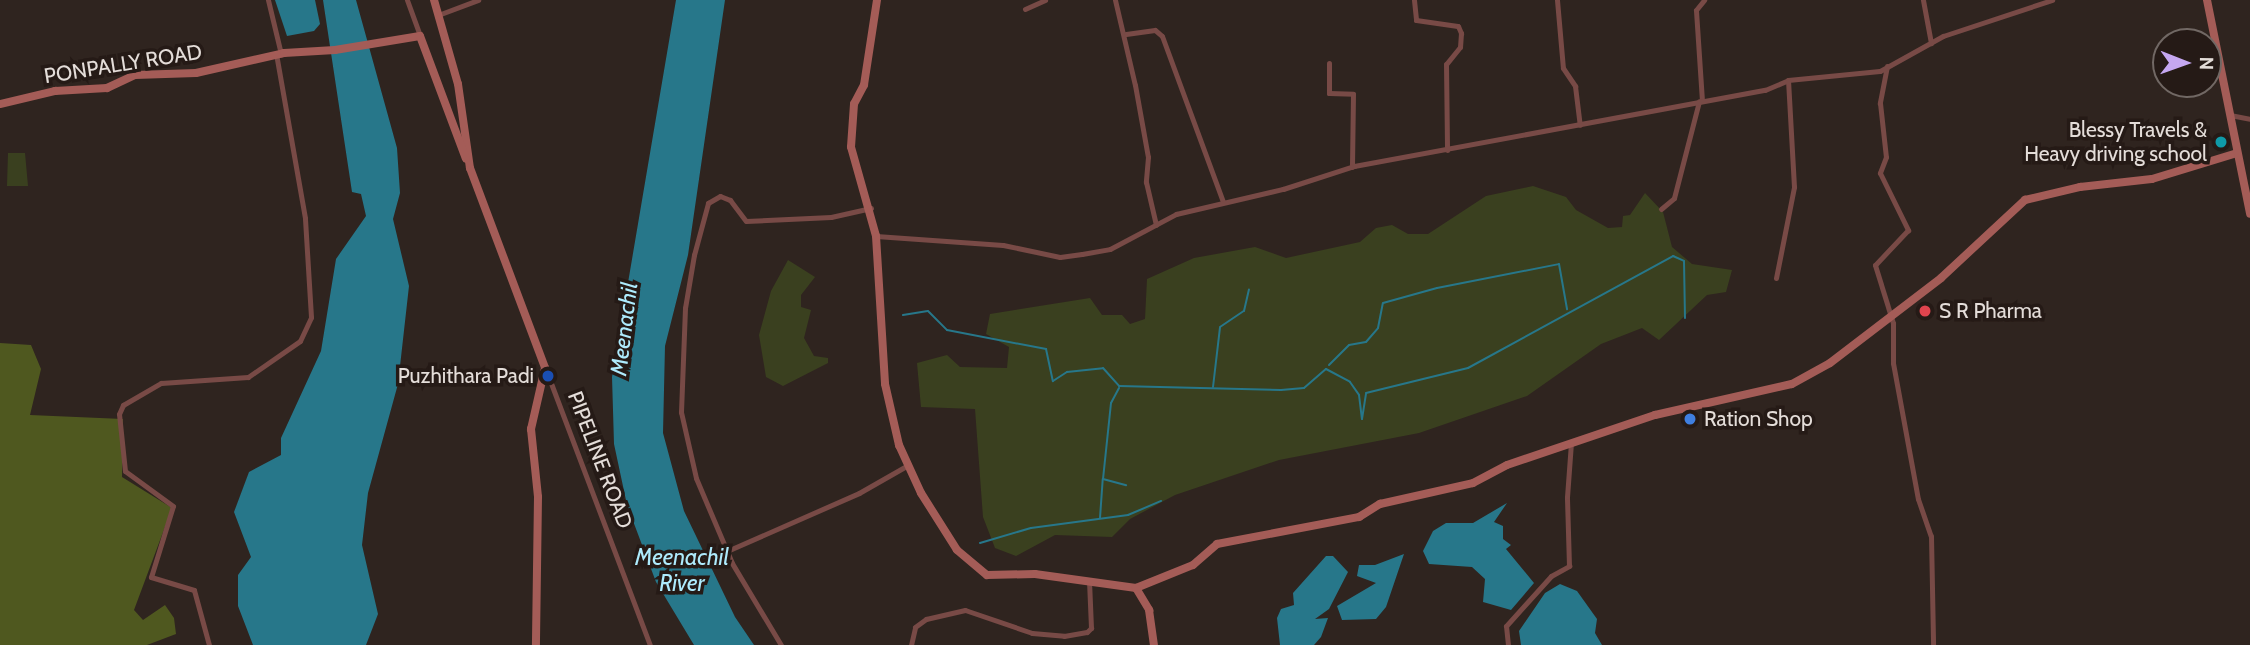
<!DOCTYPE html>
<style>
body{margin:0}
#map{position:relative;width:2250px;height:645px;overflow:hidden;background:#2f241f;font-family:Cabin,sans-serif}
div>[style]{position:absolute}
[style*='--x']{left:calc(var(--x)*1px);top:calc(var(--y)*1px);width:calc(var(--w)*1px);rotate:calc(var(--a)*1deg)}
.green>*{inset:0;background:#3a401f}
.forest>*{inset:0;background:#4f581f}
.water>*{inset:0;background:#27778a}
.stream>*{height:2px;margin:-1px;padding:0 1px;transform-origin:1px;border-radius:1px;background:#27778a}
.street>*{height:5px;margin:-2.5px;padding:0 2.5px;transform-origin:2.5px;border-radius:2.5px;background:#784a46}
.secondary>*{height:8px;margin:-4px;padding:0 4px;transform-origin:4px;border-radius:4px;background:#a45c57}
.dots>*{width:19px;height:19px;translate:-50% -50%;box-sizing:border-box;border:4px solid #251a16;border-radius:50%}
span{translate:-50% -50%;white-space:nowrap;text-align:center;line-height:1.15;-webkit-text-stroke:7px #251a16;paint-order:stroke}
.street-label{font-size:21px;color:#e4ddd9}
.poi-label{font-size:21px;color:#e4ddd9}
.right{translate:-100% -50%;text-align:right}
.left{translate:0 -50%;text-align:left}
.water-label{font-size:23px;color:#aeebfd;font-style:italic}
.north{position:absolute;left:2152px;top:28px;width:70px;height:70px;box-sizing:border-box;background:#251a16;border:2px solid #716864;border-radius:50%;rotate:91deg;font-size:19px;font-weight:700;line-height:28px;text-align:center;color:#e4ddd9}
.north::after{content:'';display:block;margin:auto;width:24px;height:32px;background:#c5a7f1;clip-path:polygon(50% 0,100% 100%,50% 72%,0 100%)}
</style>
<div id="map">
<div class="green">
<div style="clip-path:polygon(8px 153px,25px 153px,28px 186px,7px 186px)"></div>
<div style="clip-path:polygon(1533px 186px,1566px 197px,1576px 210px,1608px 228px,1622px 227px,1623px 216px,1630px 215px,1645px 193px,1663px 212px,1672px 247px,1692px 264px,1732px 270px,1726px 292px,1707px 295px,1659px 340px,1642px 328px,1601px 344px,1527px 396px,1419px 433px,1279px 460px,1175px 495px,1130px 519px,1112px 537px,1055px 535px,1016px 556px,995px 548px,983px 517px,975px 409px,921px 407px,917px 363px,947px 355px,960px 367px,1007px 368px,1009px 347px,986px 334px,990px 314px,1090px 298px,1102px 315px,1122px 315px,1130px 324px,1145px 319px,1147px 279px,1194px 258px,1255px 247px,1286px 258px,1360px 242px,1376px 228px,1392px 225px,1408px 234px,1428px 234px,1486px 196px)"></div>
<div style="clip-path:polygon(788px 260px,815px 277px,801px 295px,801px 307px,811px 310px,804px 338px,814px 356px,828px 358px,828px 363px,783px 386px,766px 377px,759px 335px,771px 291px)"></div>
</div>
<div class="forest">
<div style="clip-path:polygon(0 343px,31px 345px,41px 369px,30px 415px,123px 419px,122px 477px,172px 508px,134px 610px,143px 620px,165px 605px,174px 618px,176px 634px,147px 645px,0 645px)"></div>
</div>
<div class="water">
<div style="clip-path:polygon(275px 0,315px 0,320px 24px,314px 31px,287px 36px)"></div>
<div style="clip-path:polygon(323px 0,356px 0,397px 148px,400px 193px,393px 219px,409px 286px,398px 384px,368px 493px,362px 545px,378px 614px,366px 645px,253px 645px,238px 606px,238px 575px,251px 557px,234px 512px,249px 472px,281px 455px,281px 438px,321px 351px,336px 259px,366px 216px,361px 194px,352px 192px)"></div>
<div style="clip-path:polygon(676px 0,725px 0,688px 255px,665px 346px,663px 433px,684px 511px,735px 617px,754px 645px,694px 645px,656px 582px,627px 505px,614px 444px,612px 377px)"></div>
<div style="clip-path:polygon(1507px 503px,1494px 522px,1503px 526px,1503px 539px,1511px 545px,1506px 549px,1534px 583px,1511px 610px,1483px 602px,1485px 579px,1472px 567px,1429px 564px,1423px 551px,1433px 531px,1446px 523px,1473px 523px)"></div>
<div style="clip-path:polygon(1404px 554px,1386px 607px,1376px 619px,1342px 620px,1337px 606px,1376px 583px,1357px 576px,1359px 565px,1375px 565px)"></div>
<div style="clip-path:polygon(1326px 556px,1333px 556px,1348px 572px,1329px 609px,1315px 619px,1328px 618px,1321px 637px,1314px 645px,1280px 645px,1277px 618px,1281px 609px,1294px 605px,1293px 593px)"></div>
<div style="clip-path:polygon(1560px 584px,1577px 591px,1597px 619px,1595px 633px,1602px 645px,1521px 645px,1519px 631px,1545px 593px)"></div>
</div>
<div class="stream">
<div style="--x:903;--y:315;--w:25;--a:-9"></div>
<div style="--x:928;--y:311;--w:27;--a:45"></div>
<div style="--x:947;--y:330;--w:101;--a:10.9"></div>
<div style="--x:1046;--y:349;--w:33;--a:78"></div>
<div style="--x:1053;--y:381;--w:17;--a:-33"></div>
<div style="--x:1067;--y:372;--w:36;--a:-6"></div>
<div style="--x:1103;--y:368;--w:24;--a:48"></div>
<div style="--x:1119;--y:386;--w:162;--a:1.4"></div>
<div style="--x:1281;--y:390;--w:23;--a:-5"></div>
<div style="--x:1304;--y:388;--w:29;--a:-41"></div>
<div style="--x:1326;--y:369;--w:27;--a:28"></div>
<div style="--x:1350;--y:382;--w:16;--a:55"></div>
<div style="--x:1359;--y:395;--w:24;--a:83"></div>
<div style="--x:1362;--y:419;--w:26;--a:-81"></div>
<div style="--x:1366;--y:393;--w:105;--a:-13.8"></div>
<div style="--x:1468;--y:368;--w:234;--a:-28.6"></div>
<div style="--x:1673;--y:256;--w:12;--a:24"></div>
<div style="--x:1684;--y:261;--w:57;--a:89"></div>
<div style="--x:1329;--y:365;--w:28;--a:-45"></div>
<div style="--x:1349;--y:345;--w:17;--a:-10"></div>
<div style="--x:1366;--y:342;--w:18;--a:-49"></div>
<div style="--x:1378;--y:328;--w:25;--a:-79"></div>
<div style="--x:1383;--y:303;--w:56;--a:-15.5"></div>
<div style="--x:1437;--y:288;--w:124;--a:-11.1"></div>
<div style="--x:1559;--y:264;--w:46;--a:79.9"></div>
<div style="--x:1213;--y:387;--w:60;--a:-83.3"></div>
<div style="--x:1220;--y:327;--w:29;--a:-34"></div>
<div style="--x:1244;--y:311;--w:22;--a:-77"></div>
<div style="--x:1119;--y:388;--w:17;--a:118"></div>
<div style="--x:1111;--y:403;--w:76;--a:96"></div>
<div style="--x:1103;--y:479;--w:24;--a:15"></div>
<div style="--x:1100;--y:518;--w:39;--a:-86"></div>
<div style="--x:980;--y:543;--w:53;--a:-16.4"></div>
<div style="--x:1031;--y:528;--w:98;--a:-7.6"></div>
<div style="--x:1128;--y:515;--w:36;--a:-23"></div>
</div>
<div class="street">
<div style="--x:268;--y:0;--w:56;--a:76.5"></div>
<div style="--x:407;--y:0;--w:38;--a:70"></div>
<div style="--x:1115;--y:0;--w:87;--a:76.8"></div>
<div style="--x:1135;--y:85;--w:73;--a:79.8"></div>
<div style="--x:1148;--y:157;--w:25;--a:95"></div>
<div style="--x:1146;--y:182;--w:44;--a:76.9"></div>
<div style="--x:1414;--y:0;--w:20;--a:84"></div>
<div style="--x:1416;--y:20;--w:42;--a:8.1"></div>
<div style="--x:1458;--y:26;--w:8;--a:67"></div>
<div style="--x:1461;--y:33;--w:14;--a:94"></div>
<div style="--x:1460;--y:47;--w:22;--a:129"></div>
<div style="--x:1446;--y:64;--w:86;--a:89.3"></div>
<div style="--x:1557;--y:0;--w:68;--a:85"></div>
<div style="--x:1563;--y:68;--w:22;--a:56"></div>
<div style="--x:1575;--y:86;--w:39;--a:83"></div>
<div style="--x:1923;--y:0;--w:44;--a:79.5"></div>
<div style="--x:1025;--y:9;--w:22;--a:-24"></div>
<div style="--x:438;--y:15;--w:43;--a:-20.6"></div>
<div style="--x:1126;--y:34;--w:29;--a:-8"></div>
<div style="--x:1155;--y:30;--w:9;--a:41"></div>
<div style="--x:1162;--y:36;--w:177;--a:69.8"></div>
<div style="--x:1329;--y:63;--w:30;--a:90"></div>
<div style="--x:1329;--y:93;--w:24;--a:2"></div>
<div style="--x:1353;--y:94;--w:73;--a:90.8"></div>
<div style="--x:1887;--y:66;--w:38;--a:101"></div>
<div style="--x:1880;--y:103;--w:54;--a:83.7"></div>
<div style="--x:1886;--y:157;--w:17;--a:111"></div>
<div style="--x:1880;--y:173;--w:64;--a:63.8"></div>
<div style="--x:1908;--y:230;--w:48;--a:133.3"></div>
<div style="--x:1875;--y:265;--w:61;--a:72.8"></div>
<div style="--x:1893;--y:323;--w:40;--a:90"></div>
<div style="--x:1893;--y:363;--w:138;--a:79.6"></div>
<div style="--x:1918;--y:499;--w:39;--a:71"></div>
<div style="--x:1931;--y:536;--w:109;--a:88.9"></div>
<div style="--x:1702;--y:101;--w:91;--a:-93.8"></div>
<div style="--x:1696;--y:10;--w:13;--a:-51"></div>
<div style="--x:2230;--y:115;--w:20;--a:11"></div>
<div style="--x:1661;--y:209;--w:17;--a:-40"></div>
<div style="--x:1674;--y:198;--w:100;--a:-75.5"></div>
<div style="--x:876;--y:236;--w:127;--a:4.1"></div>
<div style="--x:1003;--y:245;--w:58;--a:11.9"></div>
<div style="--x:1060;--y:257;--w:22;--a:-8"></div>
<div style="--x:1082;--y:254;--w:28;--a:-10"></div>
<div style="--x:1110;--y:249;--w:75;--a:-27.9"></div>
<div style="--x:1176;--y:214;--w:110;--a:-13.2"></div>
<div style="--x:1283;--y:189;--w:75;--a:-17.9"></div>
<div style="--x:1354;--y:166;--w:418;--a:-10.5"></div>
<div style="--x:1765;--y:90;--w:25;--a:-23"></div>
<div style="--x:1788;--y:80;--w:92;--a:-5.6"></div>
<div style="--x:1880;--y:71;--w:72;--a:-29.1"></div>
<div style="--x:1943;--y:36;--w:115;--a:-18.3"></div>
<div style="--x:1776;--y:278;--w:93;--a:-78.8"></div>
<div style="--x:1794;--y:187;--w:107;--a:-93.2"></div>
<div style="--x:546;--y:370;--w:294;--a:69.3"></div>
<div style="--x:727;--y:551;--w:144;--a:-23.7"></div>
<div style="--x:859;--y:493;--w:56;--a:-29.7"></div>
<div style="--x:209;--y:645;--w:57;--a:-105.3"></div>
<div style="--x:194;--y:590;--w:45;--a:-163.2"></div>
<div style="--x:151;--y:577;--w:74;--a:-72.8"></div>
<div style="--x:173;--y:506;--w:59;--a:-143.9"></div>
<div style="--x:125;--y:471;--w:57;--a:-96"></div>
<div style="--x:119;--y:414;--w:10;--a:-66"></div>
<div style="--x:123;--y:405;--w:44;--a:-30.1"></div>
<div style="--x:161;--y:383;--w:87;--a:-3.9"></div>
<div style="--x:248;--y:377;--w:63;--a:-34.7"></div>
<div style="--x:300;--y:341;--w:26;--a:-65"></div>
<div style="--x:311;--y:317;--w:99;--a:-93.5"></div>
<div style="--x:305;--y:218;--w:167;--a:-100"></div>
<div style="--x:781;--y:645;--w:96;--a:-120.9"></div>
<div style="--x:732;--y:563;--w:92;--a:-113"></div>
<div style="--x:696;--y:478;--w:68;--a:-102.8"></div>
<div style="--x:681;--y:412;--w:104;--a:-87.8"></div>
<div style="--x:685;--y:308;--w:54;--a:-80.4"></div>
<div style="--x:694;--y:255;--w:54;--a:-74.9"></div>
<div style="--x:708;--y:203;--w:14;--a:-30"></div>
<div style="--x:720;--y:196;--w:11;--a:22"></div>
<div style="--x:730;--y:200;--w:26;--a:53"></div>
<div style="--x:746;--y:221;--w:85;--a:-2.7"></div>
<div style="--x:831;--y:217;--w:41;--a:-12.7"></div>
<div style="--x:911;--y:645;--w:18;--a:-77"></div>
<div style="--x:915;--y:627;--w:14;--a:-36"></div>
<div style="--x:926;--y:619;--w:40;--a:-13"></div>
<div style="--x:965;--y:610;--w:71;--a:18.9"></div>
<div style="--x:1032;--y:633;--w:32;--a:5"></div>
<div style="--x:1064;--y:636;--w:23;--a:-10"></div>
<div style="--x:1087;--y:632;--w:6;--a:-45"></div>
<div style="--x:1091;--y:628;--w:47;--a:-92.4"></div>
<div style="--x:1508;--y:645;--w:19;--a:-96"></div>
<div style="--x:1506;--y:626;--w:67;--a:-48"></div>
<div style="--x:1551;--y:576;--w:21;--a:-29"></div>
<div style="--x:1569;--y:566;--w:69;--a:-91.7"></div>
<div style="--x:1567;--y:497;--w:55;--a:-85.8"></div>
</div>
<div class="secondary">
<div style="--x:434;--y:0;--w:87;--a:74.1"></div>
<div style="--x:458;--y:84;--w:85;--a:81.9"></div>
<div style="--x:470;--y:168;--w:214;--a:69.4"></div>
<div style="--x:545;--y:368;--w:63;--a:102.9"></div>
<div style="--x:531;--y:429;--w:68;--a:84.1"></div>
<div style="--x:538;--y:497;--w:148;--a:90.8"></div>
<div style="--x:877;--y:0;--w:86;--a:98.7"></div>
<div style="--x:864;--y:85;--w:21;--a:118"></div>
<div style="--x:854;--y:104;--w:43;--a:94"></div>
<div style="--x:851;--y:147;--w:92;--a:74.3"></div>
<div style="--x:876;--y:236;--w:148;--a:86.5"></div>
<div style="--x:885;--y:384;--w:63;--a:77.1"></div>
<div style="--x:899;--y:445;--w:53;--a:65.4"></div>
<div style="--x:921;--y:493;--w:67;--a:57.7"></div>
<div style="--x:957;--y:550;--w:39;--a:40"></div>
<div style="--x:987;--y:575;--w:48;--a:-1.2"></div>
<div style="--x:1035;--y:574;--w:102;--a:7.9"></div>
<div style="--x:1136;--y:588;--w:61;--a:-22"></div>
<div style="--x:1193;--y:565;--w:32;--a:-41"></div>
<div style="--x:1217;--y:544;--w:145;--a:-10.8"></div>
<div style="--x:1359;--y:517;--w:25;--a:-32"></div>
<div style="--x:1380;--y:504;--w:95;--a:-12.7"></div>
<div style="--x:1473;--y:483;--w:38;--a:-28"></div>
<div style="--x:1507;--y:465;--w:156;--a:-18.7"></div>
<div style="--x:1655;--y:415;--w:140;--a:-12.8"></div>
<div style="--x:1792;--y:384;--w:43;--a:-28.9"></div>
<div style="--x:1830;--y:363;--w:140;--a:-37.4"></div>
<div style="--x:1941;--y:278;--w:115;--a:-42.9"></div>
<div style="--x:2025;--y:200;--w:57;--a:-13.3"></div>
<div style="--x:2080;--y:187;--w:72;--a:-6.3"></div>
<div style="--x:2152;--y:179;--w:89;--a:-17"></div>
<div style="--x:2207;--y:0;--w:218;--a:78.6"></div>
<div style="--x:0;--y:104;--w:57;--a:-13.3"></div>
<div style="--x:55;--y:91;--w:52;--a:-3.3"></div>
<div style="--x:107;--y:88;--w:31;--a:-25"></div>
<div style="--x:135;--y:75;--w:61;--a:-1.9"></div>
<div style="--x:196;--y:73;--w:90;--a:-12.8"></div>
<div style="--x:284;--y:53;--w:51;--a:-3.4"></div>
<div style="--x:335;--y:50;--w:86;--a:-9.4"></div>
<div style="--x:420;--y:36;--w:131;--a:69.5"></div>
<div style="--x:1136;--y:588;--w:26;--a:59"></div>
<div style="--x:1149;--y:610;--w:35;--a:82"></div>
</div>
<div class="dots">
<div style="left:2221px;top:142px;background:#0f9aa8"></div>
<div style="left:1925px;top:311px;background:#e0444e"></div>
<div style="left:548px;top:376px;background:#1a4fb4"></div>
<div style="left:1690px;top:419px;background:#3f7fe0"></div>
</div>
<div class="street-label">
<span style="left:123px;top:64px;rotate:-9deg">PONPALLY ROAD</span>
<span style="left:600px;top:460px;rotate:69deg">PIPELINE ROAD</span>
</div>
<div class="poi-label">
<span class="right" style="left:2207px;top:142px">Blessy Travels &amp;<br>Heavy driving school</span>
<span class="left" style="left:1939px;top:311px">S R Pharma</span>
<span class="right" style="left:534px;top:376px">Puzhithara Padi</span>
<span class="left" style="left:1704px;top:419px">Ration Shop</span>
</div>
<div class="water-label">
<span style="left:624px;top:329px;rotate:-83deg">Meenachil</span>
<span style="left:682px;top:570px">Meenachil<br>River</span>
</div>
<div class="north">N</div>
</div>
